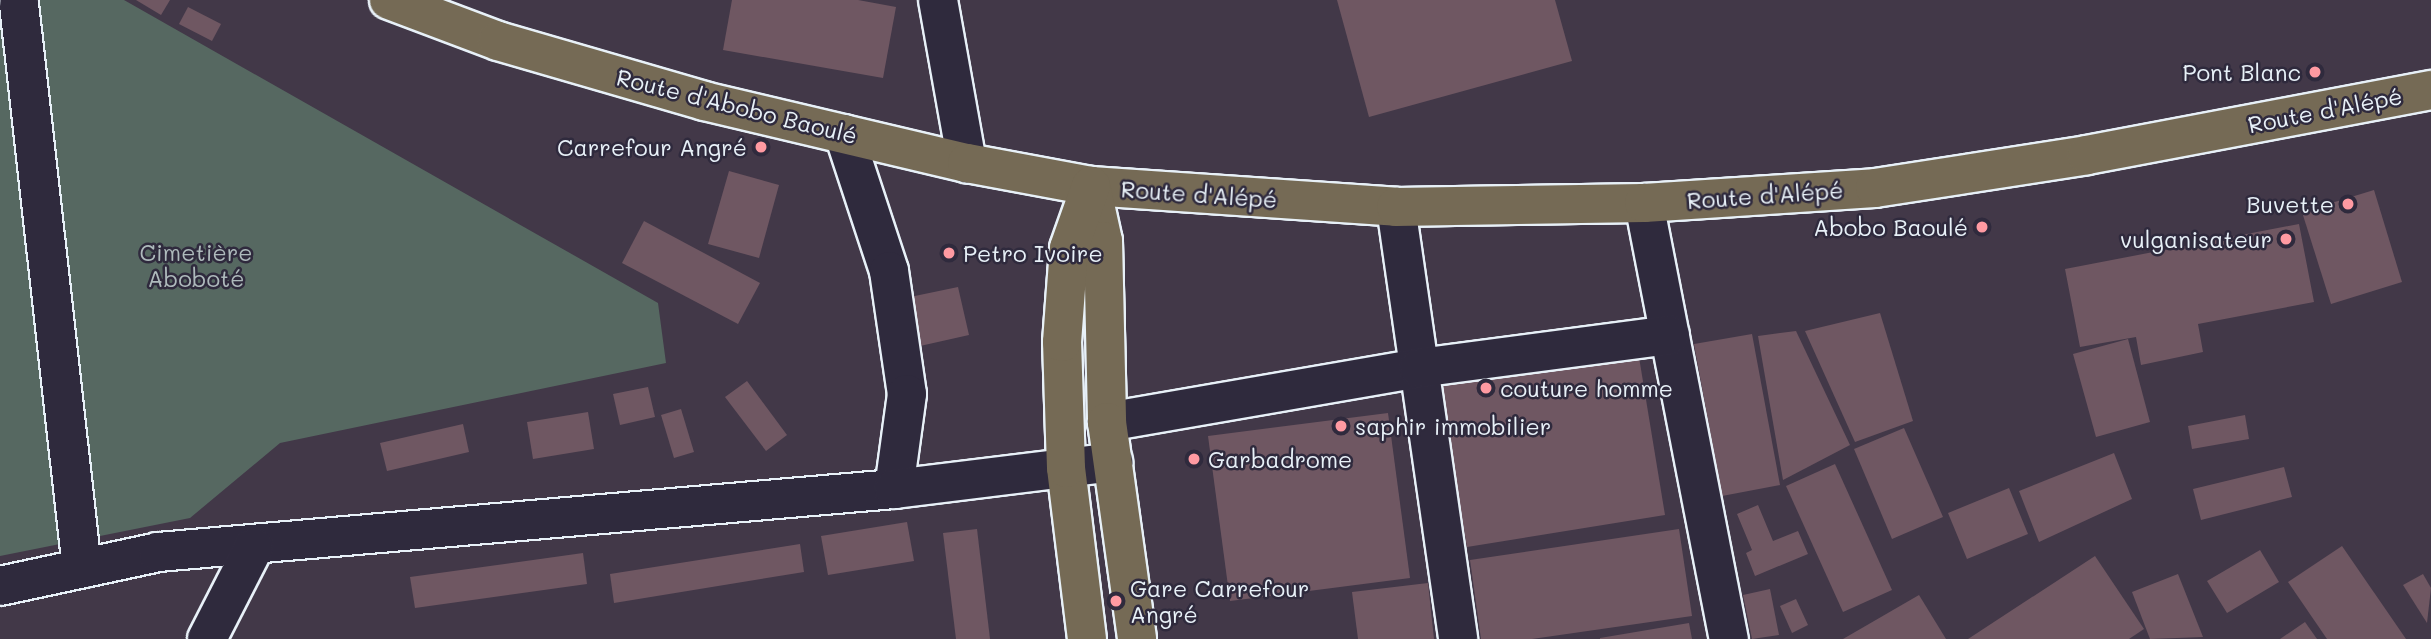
<!DOCTYPE html>
<meta charset="utf-8">
<style>
body{margin:0}
#map{position:relative;width:2431px;height:639px;overflow:hidden;background:#423848;font-family:Mali,sans-serif}
div>[style]{position:absolute}
[style*='--x']{left:calc(var(--x)*1px);top:calc(var(--y)*1px);width:calc(var(--w)*1px);rotate:calc(var(--a)*1deg)}
.green>*{inset:0;background:#566861}
.building>*{inset:0;background:#6f5762}
.roads{filter:drop-shadow(2px 0 #e8f1f8) drop-shadow(-2px 0 #e8f1f8) drop-shadow(0 2px #e8f1f8) drop-shadow(0 -2px #e8f1f8)}
.minor>*{height:38px;margin:-19px;padding:0 19px;transform-origin:19px;border-radius:19px;background:#2f2a3d}
.major>*{height:38px;margin:-19px;padding:0 19px;transform-origin:19px;border-radius:19px;background:#756a55}
.dots>*{width:19px;height:19px;translate:-50% -50%;box-sizing:border-box;border:4px solid #2f2a3d;border-radius:50%}
span{translate:-50% -50%;white-space:nowrap;text-align:center;line-height:1.15;-webkit-text-stroke:5px #2f2a3d;paint-order:stroke}
.poi-label{font-size:23px;color:#e8f1f8}
.right{translate:-100% -50%;text-align:right}
.left{translate:0 -50%;text-align:left}
.street-label{font-size:23px;color:#e8f1f8}
.park-label{font-size:23px;color:#aebabc}
</style>
<div id="map">
<div class="green">
<div style="clip-path:polygon(0 0,124px 0,658px 303px,666px 363px,280px 443px,190px 518px,0 556px)"></div>
</div>
<div class="building">
<div style="clip-path:polygon(136px 0,170px 0,161px 15px)"></div>
<div style="clip-path:polygon(732px 0,858px 0,896px 7px,883px 78px,723px 50px)"></div>
<div style="clip-path:polygon(1337px 0,1555px 0,1572px 61px,1369px 117px)"></div>
<div style="clip-path:polygon(188px 7px,221px 24px,212px 41px,179px 24px)"></div>
<div style="clip-path:polygon(729px 171px,779px 185px,759px 258px,708px 244px)"></div>
<div style="clip-path:polygon(2374px 190px,2402px 282px,2331px 304px,2302px 212px)"></div>
<div style="clip-path:polygon(644px 221px,760px 283px,738px 324px,622px 263px)"></div>
<div style="clip-path:polygon(2299px 224px,2314px 302px,2198px 324px,2203px 352px,2141px 365px,2136px 337px,2080px 347px,2065px 269px)"></div>
<div style="clip-path:polygon(958px 287px,969px 335px,920px 346px,910px 297px)"></div>
<div style="clip-path:polygon(1880px 313px,1913px 421px,1855px 442px,1805px 331px)"></div>
<div style="clip-path:polygon(1796px 331px,1850px 445px,1783px 480px,1758px 336px)"></div>
<div style="clip-path:polygon(1752px 334px,1780px 485px,1722px 496px,1694px 344px)"></div>
<div style="clip-path:polygon(2128px 339px,2150px 422px,2096px 437px,2073px 354px)"></div>
<div style="clip-path:polygon(1637px 345px,1665px 515px,1467px 547px,1438px 376px)"></div>
<div style="clip-path:polygon(747px 381px,787px 435px,766px 451px,725px 397px)"></div>
<div style="clip-path:polygon(648px 387px,655px 417px,620px 425px,613px 394px)"></div>
<div style="clip-path:polygon(681px 409px,694px 452px,674px 458px,661px 415px)"></div>
<div style="clip-path:polygon(588px 412px,594px 449px,533px 459px,527px 422px)"></div>
<div style="clip-path:polygon(1388px 413px,1410px 578px,1230px 601px,1208px 436px)"></div>
<div style="clip-path:polygon(2245px 415px,2249px 439px,2192px 449px,2188px 426px)"></div>
<div style="clip-path:polygon(463px 424px,469px 452px,387px 471px,380px 443px)"></div>
<div style="clip-path:polygon(1904px 428px,1943px 517px,1892px 539px,1854px 449px)"></div>
<div style="clip-path:polygon(2114px 453px,2132px 499px,2039px 542px,2019px 491px)"></div>
<div style="clip-path:polygon(1835px 464px,1892px 590px,1843px 612px,1786px 486px)"></div>
<div style="clip-path:polygon(2284px 467px,2292px 497px,2201px 520px,2193px 489px)"></div>
<div style="clip-path:polygon(2009px 488px,2028px 534px,1967px 559px,1948px 513px)"></div>
<div style="clip-path:polygon(1758px 505px,1773px 541px,1798px 531px,1808px 554px,1755px 576px,1746px 553px,1752px 550px,1737px 514px)"></div>
<div style="clip-path:polygon(907px 522px,914px 561px,828px 575px,821px 536px)"></div>
<div style="clip-path:polygon(977px 529px,990px 639px,956px 639px,943px 533px)"></div>
<div style="clip-path:polygon(1679px 529px,1692px 616px,1532px 639px,1481px 639px,1470px 560px)"></div>
<div style="clip-path:polygon(800px 544px,804px 572px,614px 603px,610px 574px)"></div>
<div style="clip-path:polygon(2342px 546px,2406px 639px,2327px 639px,2288px 582px)"></div>
<div style="clip-path:polygon(2260px 550px,2279px 582px,2227px 613px,2207px 581px)"></div>
<div style="clip-path:polygon(583px 553px,587px 584px,415px 608px,410px 577px)"></div>
<div style="clip-path:polygon(2095px 556px,2144px 629px,2129px 639px,1968px 639px)"></div>
<div style="clip-path:polygon(2178px 574px,2203px 637px,2150px 639px,2132px 592px)"></div>
<div style="clip-path:polygon(2423px 574px,2431px 588px,2427px 623px,2403px 585px)"></div>
<div style="clip-path:polygon(1428px 583px,1434px 639px,1358px 639px,1352px 592px)"></div>
<div style="clip-path:polygon(1770px 589px,1779px 635px,1752px 639px,1743px 595px)"></div>
<div style="clip-path:polygon(1919px 595px,1946px 639px,1843px 639px)"></div>
<div style="clip-path:polygon(1796px 599px,1808px 625px,1792px 633px,1780px 606px)"></div>
<div style="clip-path:polygon(2305px 622px,2317px 639px,2280px 639px)"></div>
<div style="clip-path:polygon(1689px 623px,1692px 639px,1600px 639px,1600px 638px)"></div>
</div>
<div class="roads">
<div class="minor">
<div style="--x:938;--y:0;--w:166;--a:79.9"></div>
<div style="--x:19;--y:4;--w:568;--a:83.63"></div>
<div style="--x:844;--y:134;--w:144;--a:71.8"></div>
<div style="--x:889;--y:271;--w:124;--a:81.7"></div>
<div style="--x:907;--y:394;--w:96;--a:97.8"></div>
<div style="--x:1644;--y:203;--w:444;--a:79"></div>
<div style="--x:1396;--y:207;--w:436;--a:81.8"></div>
<div style="--x:1107;--y:422;--w:317;--a:-9.8"></div>
<div style="--x:1419;--y:368;--w:253;--a:-7.5"></div>
<div style="--x:0;--y:586;--w:162;--a:-12.1"></div>
<div style="--x:158;--y:552;--w:739;--a:-4.89"></div>
<div style="--x:894;--y:489;--w:221;--a:-7"></div>
<div style="--x:207;--y:639;--w:103;--a:-62.9"></div>
</div>
<div class="major">
<div style="--x:389;--y:0;--w:116;--a:20.6"></div>
<div style="--x:498;--y:41;--w:215;--a:16.2"></div>
<div style="--x:704;--y:101;--w:270;--a:13.3"></div>
<div style="--x:967;--y:163;--w:126;--a:10.5"></div>
<div style="--x:1091;--y:186;--w:306;--a:3.9"></div>
<div style="--x:1396;--y:207;--w:248;--a:-0.9"></div>
<div style="--x:1644;--y:203;--w:231;--a:-3.7"></div>
<div style="--x:1875;--y:188;--w:215;--a:-8.8"></div>
<div style="--x:2087;--y:155;--w:350;--a:-10.7"></div>
<div style="--x:1091;--y:186;--w:56;--a:77.7"></div>
<div style="--x:1103;--y:241;--w:181;--a:88.7"></div>
<div style="--x:1107;--y:422;--w:219;--a:82.1"></div>
<div style="--x:1087;--y:639;--w:172;--a:-97"></div>
<div style="--x:1066;--y:468;--w:126;--a:-91.8"></div>
<div style="--x:1062;--y:342;--w:94;--a:-85.7"></div>
<div style="--x:1069;--y:248;--w:66;--a:-70.5"></div>
</div>
</div>
<div class="dots">
<div style="left:2315px;top:72px;background:#ff9aa2"></div>
<div style="left:761px;top:147px;background:#ff9aa2"></div>
<div style="left:2348px;top:204px;background:#ff9aa2"></div>
<div style="left:1982px;top:227px;background:#ff9aa2"></div>
<div style="left:2286px;top:239px;background:#ff9aa2"></div>
<div style="left:949px;top:253px;background:#ff9aa2"></div>
<div style="left:1486px;top:388px;background:#ff9aa2"></div>
<div style="left:1341px;top:426px;background:#ff9aa2"></div>
<div style="left:1194px;top:459px;background:#ff9aa2"></div>
<div style="left:1116px;top:601px;background:#ff9aa2"></div>
</div>
<div class="poi-label">
<span class="right" style="left:2301px;top:72px">Pont Blanc</span>
<span class="right" style="left:747px;top:147px">Carrefour Angré</span>
<span class="right" style="left:2334px;top:204px">Buvette</span>
<span class="right" style="left:1968px;top:227px">Abobo Baoulé</span>
<span class="right" style="left:2272px;top:239px">vulganisateur</span>
<span class="left" style="left:963px;top:253px">Petro Ivoire</span>
<span class="left" style="left:1500px;top:388px">couture homme</span>
<span class="left" style="left:1355px;top:426px">saphir immobilier</span>
<span class="left" style="left:1208px;top:459px">Garbadrome</span>
<span class="left" style="left:1130px;top:601px">Gare Carrefour<br>Angré</span>
</div>
<div class="street-label">
<span style="left:737px;top:106px;rotate:14deg">Route d'Abobo Baoulé</span>
<span style="left:2325px;top:110px;rotate:-11deg">Route d'Alépé</span>
<span style="left:1199px;top:194px;rotate:4deg">Route d'Alépé</span>
<span style="left:1765px;top:195px;rotate:-4deg">Route d'Alépé</span>
</div>
<div class="park-label">
<span style="left:196px;top:265px">Cimetière<br>Aboboté</span>
</div>
</div>
